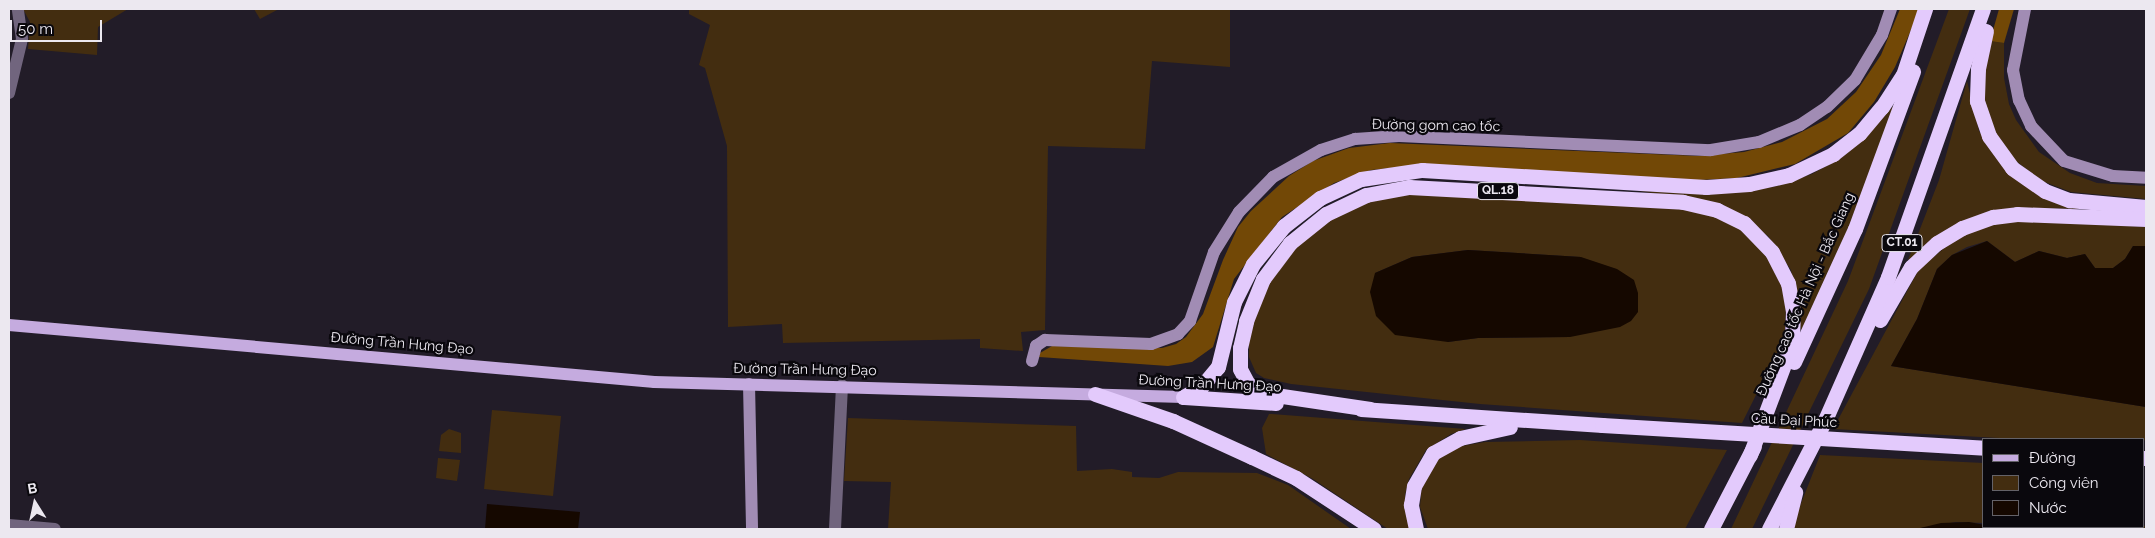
<!DOCTYPE html>
<meta charset="utf-8">
<style>
body{margin:0}
#map{position:relative;width:2155px;height:538px;overflow:hidden;background:#221c28;font-family:Raleway,sans-serif}
div>[style]{position:absolute}
[style*='--x']{left:calc(var(--x)*1px);top:calc(var(--y)*1px);width:calc(var(--w)*1px);rotate:calc(var(--a)*1deg)}
.green>*{inset:0;background:#432d10}
.forest>*{inset:0;background:#724806}
.water>*{inset:0;background:#150800}
.street>*{height:12px;margin:-6px;padding:0 6px;transform-origin:6px;border-radius:6px;background:#71657e}
.secondary>*{height:12px;margin:-6px;padding:0 6px;transform-origin:6px;border-radius:6px;background:#a18cb4}
.primary>*{height:12px;margin:-6px;padding:0 6px;transform-origin:6px;border-radius:6px;background:#c5abdf}
.highway>*{height:15px;margin:-7.5px;padding:0 7.5px;transform-origin:7.5px;border-radius:7.5px;background:#e3cafc}
.highway-bridge>*{height:15px;margin:-7.5px;padding:0 7.5px;transform-origin:7.5px;border-radius:7.5px;background:#e3cafc}
span{translate:-50% -50%;white-space:nowrap;text-align:center;line-height:1.15;-webkit-text-stroke:4.5px #0a080d;paint-order:stroke}
.shield-label span{padding:1px 4px;background:#0a080d;border:1px solid;border-radius:4px;-webkit-text-stroke-width:0}
.shield-label{font-size:12px;color:#ece8f0;font-weight:700}
.street-label{font-size:14px;color:#ece8f0}
.frame{position:absolute;inset:0;border:10px solid #ece8f0;pointer-events:none}
.legend{position:absolute;left:1982px;top:438px;width:162px;height:90px;box-sizing:border-box;background:#0a080d;border:1px solid #646268;margin:0;padding:6px 9px;list-style:none;font-size:15px;color:#ece8f0}
.legend li{display:flex;align-items:center;gap:10px;height:25px}
.legend b{width:25px;border:1px solid #646268}
.north{position:absolute;left:10px;top:478px;width:50px;height:50px;-webkit-text-stroke:4px #0a080d;paint-order:stroke;rotate:350deg;font-size:14px;font-weight:700;line-height:20px;text-align:center;color:#ece8f0}
.north::after{content:'';display:block;margin:auto;width:18px;height:22px;background:#ece8f0;clip-path:polygon(50% 0,100% 100%,50% 72%,0 100%)}
.scale{position:absolute;left:10px;top:20px;width:92px;height:22px;box-sizing:border-box;border:2px solid #ece8f0;border-top:0;padding-left:6px;font-size:15px;line-height:18px;white-space:nowrap;color:#ece8f0;-webkit-text-stroke:4px #0a080d;paint-order:stroke}
</style>
<div id="map">
<div class="green">
<div style="clip-path:polygon(23px 9px,128px 9px,98px 27px,97px 55px,28px 49px,30px 22px)"></div>
<div style="clip-path:polygon(254px 9px,277px 9px,277px 10px,260px 19px)"></div>
<div style="clip-path:polygon(689px 9px,1230px 9px,1230px 67px,1152px 61px,1145px 149px,1048px 146px,1045px 330px,1021px 332px,1023px 351px,980px 348px,980px 339px,783px 343px,782px 324px,728px 327px,727px 146px,705px 68px,699px 65px,710px 25px,689px 14px)"></div>
<div style="clip-path:polygon(1949px 9px,1970px 9px,1869px 289px,1752px 529px,1731px 529px,1848px 281px)"></div>
<div style="clip-path:polygon(1990px 41px,2004px 43px,2004px 78px,2009px 104px,2016px 120px,2039px 152px,2070px 173px,2097px 183px,2146px 186px,2146px 199px,2071px 192px,2042px 181px,2016px 161px,1999px 141px,1988px 115px,1981px 87px)"></div>
<div style="clip-path:polygon(1967px 81px,1979px 131px,2002px 166px,2087px 209px,2014px 208px,1908px 260px,1939px 180px)"></div>
<div style="clip-path:polygon(1895px 104px,1845px 237px,1802px 335px,1791px 270px,1768px 236px,1722px 204px,1639px 191px,1714px 194px,1773px 187px,1812px 174px,1841px 158px,1866px 137px)"></div>
<div style="clip-path:polygon(evenodd,1398px 192px,1677px 206px,1736px 223px,1776px 267px,1786px 301px,1785px 332px,1780px 347px,1742px 423px,1480px 404px,1291px 384px,1264px 378px,1256px 373px,1249px 357px,1249px 334px,1272px 274px,1287px 254px,1339px 211px,1398px 192px,1468px 250px,1581px 257px,1570px 337px,1478px 338px,1448px 342px,1375px 273px,1412px 257px,1468px 250px)"></div>
<div style="clip-path:polygon(2030px 220px,2146px 227px,2146px 246px,2133px 246px,2125px 259px,2113px 268px,2095px 268px,2085px 254px,2067px 258px,2039px 251px,2015px 262px,1987px 241px,1967px 247px,1952px 255px,1937px 269px,1917px 319px,1891px 366px,2146px 407px,2146px 443px,2144px 439px,2018px 439px,1833px 429px,1919px 269px,1960px 235px,1993px 223px)"></div>
<div style="clip-path:polygon(492px 410px,561px 416px,553px 496px,484px 489px)"></div>
<div style="clip-path:polygon(1269px 414px,1272px 414px,1466px 429px,1451px 434px,1426px 450px,1409px 479px,1405px 495px,1409px 529px,1388px 529px,1313px 479px,1266px 454px,1262px 428px)"></div>
<div style="clip-path:polygon(848px 418px,1076px 426px,1077px 471px,1112px 469px,1132px 472px,1132px 477px,1159px 478px,1178px 472px,1257px 473px,1288px 485px,1351px 529px,888px 529px,891px 482px,844px 481px)"></div>
<div style="clip-path:polygon(449px 429px,461px 433px,461px 453px,439px 451px,441px 435px)"></div>
<div style="clip-path:polygon(1580px 440px,1727px 450px,1685px 529px,1428px 529px,1420px 507px,1422px 483px,1432px 464px,1450px 448px,1485px 442px)"></div>
<div style="clip-path:polygon(1820px 455px,1984px 463px,1984px 523px,1956px 522px,1916px 529px,1791px 529px)"></div>
<div style="clip-path:polygon(438px 458px,460px 460px,457px 481px,436px 478px)"></div>
<div style="clip-path:polygon(2144px 525px,2146px 529px,1998px 527px,2144px 527px)"></div>
</div>
<div class="forest">
<div style="clip-path:polygon(1900px 9px,1920px 9px,1895px 67px,1874px 102px,1848px 133px,1795px 164px,1737px 178px,1697px 180px,1419px 165px,1371px 170px,1334px 183px,1282px 217px,1234px 279px,1213px 347px,1192px 362px,1168px 366px,1039px 357px,1040px 353px,1052px 346px,1162px 348px,1176px 344px,1186px 337px,1203px 314px,1223px 260px,1238px 227px,1251px 211px,1289px 176px,1313px 161px,1349px 148px,1390px 143px,1698px 156px,1744px 152px,1782px 142px,1827px 119px,1856px 92px,1881px 55px)"></div>
<div style="clip-path:polygon(1999px 9px,2014px 9px,2004px 43px,1990px 41px)"></div>
</div>
<div class="water">
<div style="clip-path:polygon(1987px 241px,2015px 262px,2039px 251px,2067px 258px,2085px 254px,2095px 268px,2113px 268px,2125px 259px,2133px 246px,2146px 246px,2146px 407px,1891px 366px,1917px 319px,1937px 269px,1952px 255px)"></div>
<div style="clip-path:polygon(1468px 250px,1581px 257px,1617px 269px,1634px 280px,1638px 293px,1638px 312px,1631px 321px,1620px 327px,1570px 337px,1478px 338px,1448px 342px,1395px 335px,1376px 316px,1370px 292px,1375px 273px,1412px 257px)"></div>
<div style="clip-path:polygon(487px 504px,580px 512px,578px 529px,485px 529px)"></div>
<div style="clip-path:polygon(1969px 522px,2006px 529px,1916px 529px,1941px 523px)"></div>
</div>
<div class="street">
<div style="--x:9;--y:93;--w:56;--a:-76.5"></div>
<div style="--x:22;--y:39;--w:30;--a:-98"></div>
<div style="--x:9;--y:525;--w:46;--a:5"></div>
<div style="--x:835;--y:529;--w:144;--a:-87.2"></div>
</div>
<div class="secondary">
<div style="--x:2025;--y:9;--w:62;--a:101.1"></div>
<div style="--x:2013;--y:70;--w:31;--a:79"></div>
<div style="--x:2019;--y:100;--w:29;--a:65"></div>
<div style="--x:2031;--y:126;--w:48;--a:46.7"></div>
<div style="--x:2064;--y:161;--w:51;--a:17"></div>
<div style="--x:2113;--y:176;--w:33;--a:3"></div>
<div style="--x:1032;--y:361;--w:16;--a:-75"></div>
<div style="--x:1036;--y:346;--w:11;--a:-34"></div>
<div style="--x:1045;--y:340;--w:106;--a:2.2"></div>
<div style="--x:1151;--y:344;--w:29;--a:-20"></div>
<div style="--x:1178;--y:334;--w:18;--a:-47"></div>
<div style="--x:1190;--y:321;--w:73;--a:-70.8"></div>
<div style="--x:1214;--y:252;--w:47;--a:-58"></div>
<div style="--x:1239;--y:212;--w:49;--a:-45.8"></div>
<div style="--x:1273;--y:177;--w:55;--a:-29.4"></div>
<div style="--x:1321;--y:150;--w:36;--a:-18"></div>
<div style="--x:1355;--y:139;--w:44;--a:-3.9"></div>
<div style="--x:1399;--y:136;--w:312;--a:2.6"></div>
<div style="--x:1711;--y:150;--w:49;--a:-9.5"></div>
<div style="--x:1759;--y:142;--w:44;--a:-22.5"></div>
<div style="--x:1800;--y:125;--w:32;--a:-34"></div>
<div style="--x:1827;--y:107;--w:39;--a:-44"></div>
<div style="--x:1855;--y:80;--w:52;--a:-59"></div>
<div style="--x:1882;--y:35;--w:28;--a:-71"></div>
<div style="--x:749;--y:384;--w:145;--a:88.8"></div>
</div>
<div class="primary">
<div style="--x:9;--y:325;--w:648;--a:5.05"></div>
<div style="--x:654;--y:382;--w:529;--a:1.62"></div>
</div>
<div class="highway">
<div style="--x:1986;--y:31;--w:39;--a:102"></div>
<div style="--x:1978;--y:69;--w:32;--a:92"></div>
<div style="--x:1977;--y:101;--w:37;--a:71"></div>
<div style="--x:1989;--y:136;--w:39;--a:54"></div>
<div style="--x:2012;--y:168;--w:40;--a:34.9"></div>
<div style="--x:2045;--y:191;--w:26;--a:21"></div>
<div style="--x:2069;--y:200;--w:77;--a:5.2"></div>
<div style="--x:1880;--y:320;--w:61;--a:-59.7"></div>
<div style="--x:1911;--y:267;--w:35;--a:-43"></div>
<div style="--x:1937;--y:243;--w:29;--a:-31"></div>
<div style="--x:1962;--y:228;--w:33;--a:-20"></div>
<div style="--x:1993;--y:217;--w:24;--a:-7"></div>
<div style="--x:2017;--y:214;--w:129;--a:2.2"></div>
<div style="--x:1794;--y:362;--w:146;--a:-65.4"></div>
<div style="--x:1855;--y:229;--w:168;--a:-69.8"></div>
<div style="--x:1095;--y:394;--w:83;--a:19.1"></div>
<div style="--x:1173;--y:421;--w:87;--a:24.5"></div>
<div style="--x:1252;--y:457;--w:49;--a:25.5"></div>
<div style="--x:1296;--y:478;--w:93;--a:33.2"></div>
<div style="--x:1183;--y:397;--w:21;--a:-29"></div>
<div style="--x:1201;--y:387;--w:26;--a:-50"></div>
<div style="--x:1218;--y:367;--w:67;--a:-76.2"></div>
<div style="--x:1234;--y:302;--w:42;--a:-63.4"></div>
<div style="--x:1253;--y:264;--w:49;--a:-50.8"></div>
<div style="--x:1284;--y:226;--w:46;--a:-37.9"></div>
<div style="--x:1320;--y:198;--w:45;--a:-24.9"></div>
<div style="--x:1361;--y:179;--w:62;--a:-8.4"></div>
<div style="--x:1422;--y:170;--w:285;--a:3.4"></div>
<div style="--x:1706;--y:187;--w:43;--a:-4"></div>
<div style="--x:1749;--y:184;--w:41;--a:-12.7"></div>
<div style="--x:1789;--y:175;--w:49;--a:-25.5"></div>
<div style="--x:1833;--y:154;--w:33;--a:-38"></div>
<div style="--x:1859;--y:134;--w:35;--a:-50"></div>
<div style="--x:1882;--y:107;--w:38;--a:-57"></div>
<div style="--x:1903;--y:75;--w:70;--a:-71.6"></div>
<div style="--x:1184;--y:397;--w:92;--a:3.7"></div>
<div style="--x:1361;--y:409;--w:242;--a:3.8"></div>
<div style="--x:1370;--y:409;--w:109;--a:-171.6"></div>
<div style="--x:1262;--y:393;--w:17;--a:-147"></div>
<div style="--x:1248;--y:384;--w:17;--a:-118"></div>
<div style="--x:1240;--y:369;--w:21;--a:-90"></div>
<div style="--x:1240;--y:348;--w:28;--a:-77"></div>
<div style="--x:1246;--y:321;--w:45;--a:-68"></div>
<div style="--x:1263;--y:279;--w:45;--a:-53.1"></div>
<div style="--x:1290;--y:243;--w:46;--a:-38.9"></div>
<div style="--x:1326;--y:214;--w:44;--a:-25.4"></div>
<div style="--x:1366;--y:195;--w:44;--a:-10.5"></div>
<div style="--x:1409;--y:187;--w:274;--a:3.1"></div>
<div style="--x:1683;--y:202;--w:35;--a:13"></div>
<div style="--x:1717;--y:210;--w:30;--a:26"></div>
<div style="--x:1744;--y:223;--w:40;--a:46"></div>
<div style="--x:1772;--y:252;--w:35;--a:63"></div>
<div style="--x:1788;--y:283;--w:28;--a:80"></div>
<div style="--x:1793;--y:311;--w:32;--a:92"></div>
<div style="--x:1792;--y:343;--w:120;--a:110.6"></div>
<div style="--x:2144;--y:458;--w:2;--a:0"></div>
<div style="--x:1416;--y:529;--w:25;--a:-102"></div>
<div style="--x:1411;--y:505;--w:19;--a:-81"></div>
<div style="--x:1414;--y:486;--w:38;--a:-60"></div>
<div style="--x:1433;--y:453;--w:31;--a:-29"></div>
<div style="--x:1460;--y:438;--w:51;--a:-12.4"></div>
<div style="--x:1711;--y:529;--w:93;--a:-62.6"></div>
<div style="--x:1769;--y:529;--w:123;--a:-62.8"></div>
<div style="--x:1825;--y:420;--w:156;--a:-66.2"></div>
<div style="--x:1888;--y:277;--w:284;--a:-70.5"></div>
<div style="--x:1786;--y:529;--w:38;--a:-76"></div>
</div>
<div class="highway-bridge">
<div style="--x:1602;--y:425;--w:383;--a:3.4"></div>
</div>
<div class="shield-label">
<span style="left:1498px;top:191px">QL.18</span>
<span style="left:1902px;top:243px">CT.01</span>
</div>
<div class="street-label">
<span style="left:1436px;top:125px;rotate:1deg">Đường gom cao tốc</span>
<span style="left:1805px;top:294px;rotate:-66deg">Đường cao tốc Hà Nội - Bắc Giang</span>
<span style="left:402px;top:343px;rotate:5deg">Đường Trần Hưng Đạo</span>
<span style="left:805px;top:369px;rotate:1deg">Đường Trần Hưng Đạo</span>
<span style="left:1210px;top:383px;rotate:3deg">Đường Trần Hưng Đạo</span>
<span style="left:1794px;top:420px;rotate:3deg">Cầu Đại Phúc</span>
</div>
<div class="frame"></div>
<ul class="legend">
<li><b style="height:6px;background:#c5abdf"></b>Đường</li>
<li><b style="height:14px;background:#432d10"></b>Công viên</li>
<li><b style="height:14px;background:#150800"></b>Nước</li>
</ul>
<div class="north">B</div>
<div class="scale">50 m</div>
</div>
